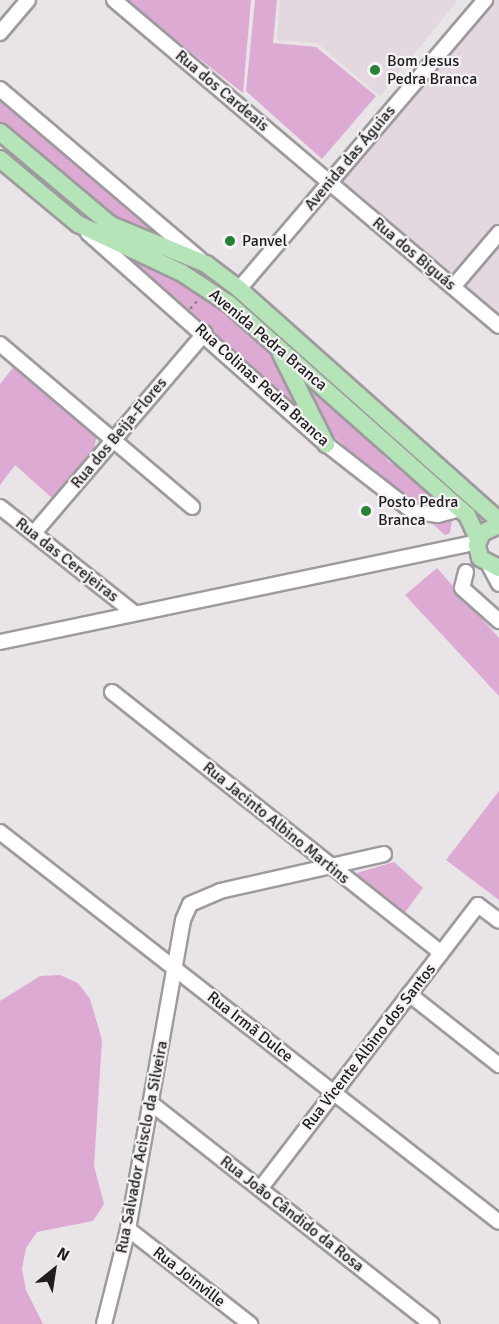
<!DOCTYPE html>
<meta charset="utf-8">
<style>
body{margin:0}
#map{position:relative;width:499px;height:1324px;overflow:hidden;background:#e8e4e7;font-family:Signika,sans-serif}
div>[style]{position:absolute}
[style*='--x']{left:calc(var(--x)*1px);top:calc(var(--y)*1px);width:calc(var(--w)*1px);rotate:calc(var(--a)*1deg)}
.built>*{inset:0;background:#e3d8e0}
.green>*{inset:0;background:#ddaad3}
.path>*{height:2px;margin-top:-1px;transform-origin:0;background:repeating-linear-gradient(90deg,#7e7b7d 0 3px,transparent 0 7.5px)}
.roads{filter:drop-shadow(2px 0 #9e9a9d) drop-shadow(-2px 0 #9e9a9d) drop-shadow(0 2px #9e9a9d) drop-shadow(0 -2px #9e9a9d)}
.minor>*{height:14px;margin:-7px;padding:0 7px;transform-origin:7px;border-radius:7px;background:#fff}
.major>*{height:16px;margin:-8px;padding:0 8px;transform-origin:8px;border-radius:8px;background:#b5e4b8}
.dots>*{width:16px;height:16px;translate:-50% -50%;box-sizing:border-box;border:3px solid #f6f2f5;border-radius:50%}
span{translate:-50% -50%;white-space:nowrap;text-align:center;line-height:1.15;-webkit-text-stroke:4.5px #f6f2f5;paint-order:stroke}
.poi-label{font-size:16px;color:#1e1d1e}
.left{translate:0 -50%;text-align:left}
.street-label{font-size:16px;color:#1e1d1e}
.north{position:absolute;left:24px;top:1240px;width:60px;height:60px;-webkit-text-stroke:4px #f6f2f5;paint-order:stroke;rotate:30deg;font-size:16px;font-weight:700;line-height:24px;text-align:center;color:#1e1d1e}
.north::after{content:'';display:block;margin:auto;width:21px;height:27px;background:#1e1d1e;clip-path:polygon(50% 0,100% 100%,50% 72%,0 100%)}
</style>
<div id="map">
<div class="built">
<div style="clip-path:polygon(280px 0,458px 0,380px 96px,317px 43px,277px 40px)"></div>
<div style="clip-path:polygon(492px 0,499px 0,499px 319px,337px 181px)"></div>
</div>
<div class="green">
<div style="clip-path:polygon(126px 0,251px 0,243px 93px,125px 0)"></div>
<div style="clip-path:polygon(255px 0,277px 0,273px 43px,316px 47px,376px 96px,322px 159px,246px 91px)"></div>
<div style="clip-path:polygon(0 97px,170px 242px,102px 210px,0 123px)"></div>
<div style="clip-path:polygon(125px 259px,151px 266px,217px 300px,275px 354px,304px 414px)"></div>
<div style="clip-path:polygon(16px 364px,97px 435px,93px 453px,52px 498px,15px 465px,0 485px,0 384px)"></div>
<div style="clip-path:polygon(312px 387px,360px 428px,389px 462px,417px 477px,453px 513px,450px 533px,445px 535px,332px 435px,313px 403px)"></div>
<div style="clip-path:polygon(437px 568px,499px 638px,499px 696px,405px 595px)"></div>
<div style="clip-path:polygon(499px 791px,499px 900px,446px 860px)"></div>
<div style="clip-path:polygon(394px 862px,423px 888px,400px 919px,347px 876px)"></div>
<div style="clip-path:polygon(60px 975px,78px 983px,90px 999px,102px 1040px,94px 1166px,104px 1204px,93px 1221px,37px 1232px,26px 1248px,22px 1269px,26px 1290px,43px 1324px,0 1324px,0 1001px,40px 976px)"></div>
</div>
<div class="path">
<div style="--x:190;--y:309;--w:12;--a:-48"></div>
</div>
<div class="roads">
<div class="minor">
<div style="--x:114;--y:0;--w:504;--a:40.26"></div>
<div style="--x:0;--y:33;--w:43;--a:-49.7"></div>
<div style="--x:0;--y:89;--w:262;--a:40.4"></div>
<div style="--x:88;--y:233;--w:318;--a:41.6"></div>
<div style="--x:326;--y:444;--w:109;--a:37.9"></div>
<div style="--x:412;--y:511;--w:26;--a:9"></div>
<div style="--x:438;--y:515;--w:24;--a:-15"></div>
<div style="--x:453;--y:287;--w:71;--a:-49.6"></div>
<div style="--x:239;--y:289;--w:380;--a:-49.6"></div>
<div style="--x:0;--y:344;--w:252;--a:40.3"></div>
<div style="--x:0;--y:507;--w:171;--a:38.3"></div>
<div style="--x:34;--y:533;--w:263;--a:-49.5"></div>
<div style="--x:490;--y:567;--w:19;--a:62"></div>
<div style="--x:466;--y:572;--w:16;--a:104"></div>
<div style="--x:462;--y:588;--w:50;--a:41.7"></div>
<div style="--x:0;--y:642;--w:487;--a:-11.8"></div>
<div style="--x:112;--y:692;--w:420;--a:38.4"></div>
<div style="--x:0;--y:832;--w:633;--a:38.01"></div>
<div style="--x:409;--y:994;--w:115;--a:38.3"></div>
<div style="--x:152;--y:1104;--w:356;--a:38.2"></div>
<div style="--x:260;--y:1189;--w:358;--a:-52.5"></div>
<div style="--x:478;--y:905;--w:26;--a:37"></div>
<div style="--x:128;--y:1229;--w:155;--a:37.9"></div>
<div style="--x:104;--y:1324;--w:98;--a:-75.8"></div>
<div style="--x:128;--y:1229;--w:314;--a:-79.9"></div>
<div style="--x:183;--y:920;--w:17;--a:-66"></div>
<div style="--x:190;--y:904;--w:33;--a:-23"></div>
<div style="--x:220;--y:891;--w:168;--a:-12.7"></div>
</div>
<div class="major">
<div style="--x:0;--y:132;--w:145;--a:40"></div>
<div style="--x:111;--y:225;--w:103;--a:22.3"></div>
<div style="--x:206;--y:264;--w:41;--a:37.1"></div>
<div style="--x:239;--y:289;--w:348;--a:41.7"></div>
<div style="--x:0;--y:159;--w:102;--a:39.8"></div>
<div style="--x:78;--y:224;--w:115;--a:25.2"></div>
<div style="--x:182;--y:273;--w:56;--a:33.4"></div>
<div style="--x:229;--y:304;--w:318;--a:41.6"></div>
<div style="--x:467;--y:515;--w:26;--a:65"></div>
<div style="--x:281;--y:354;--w:101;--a:63.4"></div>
<div style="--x:499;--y:525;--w:19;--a:155"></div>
<div style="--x:482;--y:533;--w:13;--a:113"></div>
<div style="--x:477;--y:545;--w:13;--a:77"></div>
<div style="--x:480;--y:558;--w:21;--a:28"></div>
</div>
</div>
<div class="dots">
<div style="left:375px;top:70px;background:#258335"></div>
<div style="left:230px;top:241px;background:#258335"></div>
<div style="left:366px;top:511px;background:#258335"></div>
</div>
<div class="poi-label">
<span class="left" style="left:387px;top:70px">Bom Jesus<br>Pedra Branca</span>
<span class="left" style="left:242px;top:241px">Panvel</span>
<span class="left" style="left:378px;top:511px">Posto Pedra<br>Branca</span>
</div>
<div class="street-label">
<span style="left:222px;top:91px;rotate:40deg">Rua dos Cardeais</span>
<span style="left:350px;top:158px;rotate:-50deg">Avenida das Águias</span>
<span style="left:414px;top:254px;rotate:40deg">Rua dos Biguás</span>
<span style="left:268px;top:340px;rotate:40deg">Avenida Pedra Branca</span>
<span style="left:262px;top:385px;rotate:42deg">Rua Colinas Pedra Branca</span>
<span style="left:119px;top:433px;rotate:-50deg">Rua dos Beija-Flores</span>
<span style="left:67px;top:560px;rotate:38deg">Rua das Cerejeiras</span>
<span style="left:276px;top:823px;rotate:39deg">Rua Jacinto Albino Martins</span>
<span style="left:250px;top:1027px;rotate:38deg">Rua Irmã Dulce</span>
<span style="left:369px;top:1047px;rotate:-52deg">Rua Vicente Albino dos Santos</span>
<span style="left:142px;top:1147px;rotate:-79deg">Rua Salvador Acisclo da Silveira</span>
<span style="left:292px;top:1214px;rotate:38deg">Rua João Cândido da Rosa</span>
<span style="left:189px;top:1277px;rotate:38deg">Rua Joinville</span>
</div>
<div class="north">N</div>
</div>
